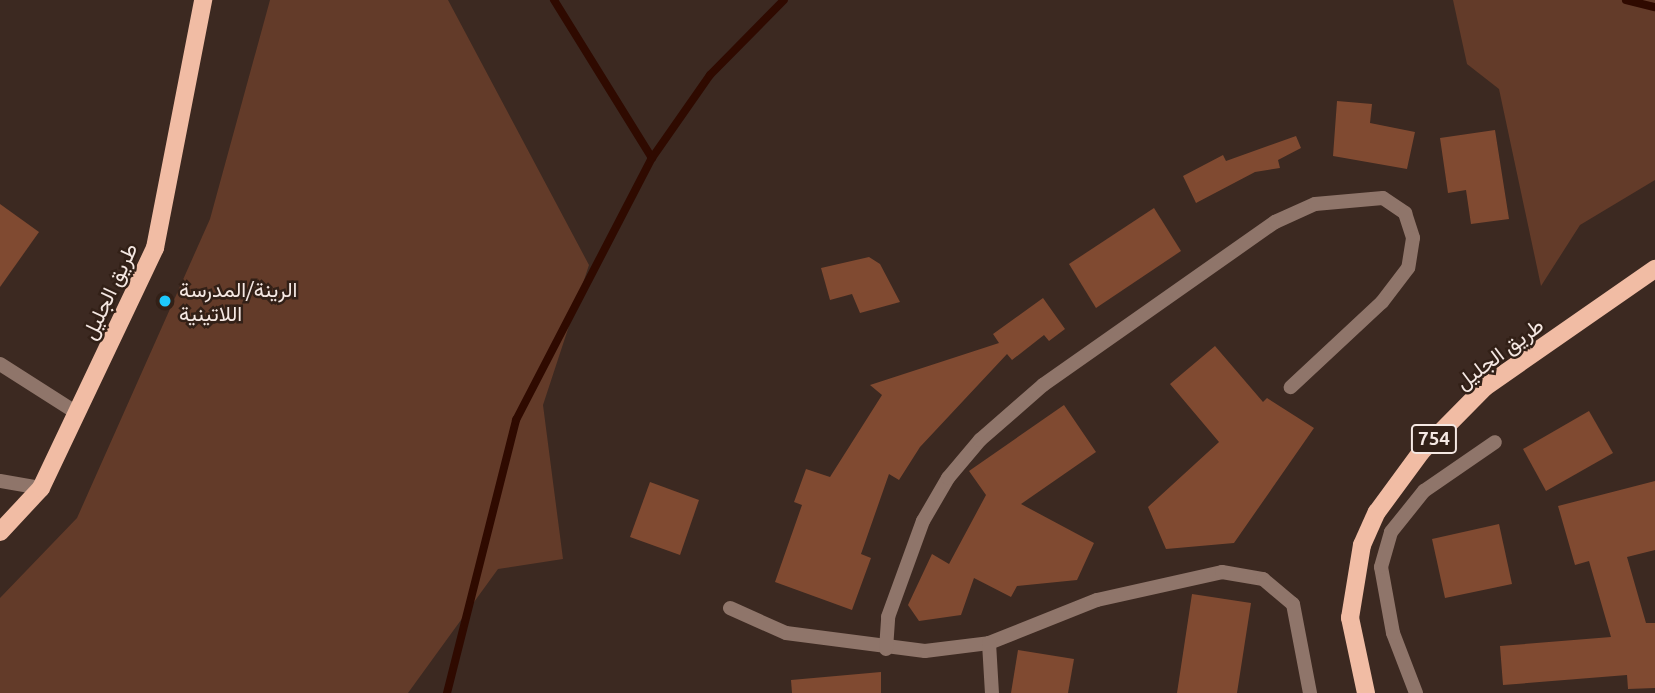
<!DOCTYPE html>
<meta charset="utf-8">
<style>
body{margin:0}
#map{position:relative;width:1655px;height:693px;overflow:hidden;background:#3c2921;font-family:Ubuntu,Vazirmatn,sans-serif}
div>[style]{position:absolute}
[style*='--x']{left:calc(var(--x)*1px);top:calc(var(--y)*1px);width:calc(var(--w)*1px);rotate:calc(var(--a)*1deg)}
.green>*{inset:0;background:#633b29}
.stream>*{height:8px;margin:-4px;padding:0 4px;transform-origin:4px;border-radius:4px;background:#2f0a00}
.building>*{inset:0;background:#804a31}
.minor>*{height:14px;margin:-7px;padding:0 7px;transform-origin:7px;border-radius:7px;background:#8f756a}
.primary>*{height:18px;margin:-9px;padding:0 9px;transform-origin:9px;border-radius:9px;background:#f1bca4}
.dots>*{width:19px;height:19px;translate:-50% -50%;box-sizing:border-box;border:4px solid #322017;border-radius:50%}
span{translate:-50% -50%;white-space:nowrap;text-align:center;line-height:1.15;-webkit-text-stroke:5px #322017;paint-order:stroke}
.shield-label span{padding:2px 5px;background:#322017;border:2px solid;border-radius:5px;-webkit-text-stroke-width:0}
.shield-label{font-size:19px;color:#f5e8e3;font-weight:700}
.poi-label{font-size:21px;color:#f5e8e3}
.left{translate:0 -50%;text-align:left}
.street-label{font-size:21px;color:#f5e8e3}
</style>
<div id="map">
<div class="green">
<div style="clip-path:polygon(270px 0,448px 0,589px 265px,543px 405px,563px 559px,498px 569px,408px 693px,0 693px,0 598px,77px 518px,210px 219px)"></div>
<div style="clip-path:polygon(1453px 0,1655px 0,1655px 180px,1580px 225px,1541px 286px,1499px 89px,1467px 64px)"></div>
</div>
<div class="stream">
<div style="--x:554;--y:0;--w:186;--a:58.2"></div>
<div style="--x:1626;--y:0;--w:30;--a:14"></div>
<div style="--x:447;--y:693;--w:282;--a:-75.8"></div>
<div style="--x:516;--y:420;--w:295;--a:-62.6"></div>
<div style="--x:652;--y:158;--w:101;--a:-55.1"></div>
<div style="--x:710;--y:75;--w:105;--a:-45.4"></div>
</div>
<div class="building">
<div style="clip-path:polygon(1337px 101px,1372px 104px,1370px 123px,1415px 132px,1407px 169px,1333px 156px)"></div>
<div style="clip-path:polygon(1495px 130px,1509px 219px,1471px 224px,1466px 190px,1448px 193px,1440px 138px)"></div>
<div style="clip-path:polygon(1296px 136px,1301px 148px,1278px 160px,1280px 168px,1255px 172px,1196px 203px,1183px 176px,1223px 155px,1226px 161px)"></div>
<div style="clip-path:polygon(0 204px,39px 232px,0 287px)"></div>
<div style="clip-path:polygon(1154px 208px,1181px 251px,1096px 308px,1069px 264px)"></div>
<div style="clip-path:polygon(869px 257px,880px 264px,900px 302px,860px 313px,852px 294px,830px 300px,821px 268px)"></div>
<div style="clip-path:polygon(1043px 298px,1065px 329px,1049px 341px,1044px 335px,1012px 360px,1007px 354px,920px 447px,899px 480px,889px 474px,861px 554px,871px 558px,852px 610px,775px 582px,802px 505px,794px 502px,806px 469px,830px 477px,882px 395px,870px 385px,999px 343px,993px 334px)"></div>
<div style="clip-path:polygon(1215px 346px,1263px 402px,1267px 398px,1314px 428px,1234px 543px,1166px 549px,1148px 507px,1219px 442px,1170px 384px)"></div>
<div style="clip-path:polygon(1064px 405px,1096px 452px,1021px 504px,1094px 543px,1077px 580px,1017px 586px,1011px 597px,974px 578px,961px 615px,919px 621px,908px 605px,932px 554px,949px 564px,986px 495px,969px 471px)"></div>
<div style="clip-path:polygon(1589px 411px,1613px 453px,1546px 491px,1523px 449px)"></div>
<div style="clip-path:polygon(1655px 481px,1655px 550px,1627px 557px,1646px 623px,1655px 623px,1655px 688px,1628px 689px,1627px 675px,1503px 685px,1500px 646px,1611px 637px,1589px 561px,1575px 565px,1558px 506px)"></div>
<div style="clip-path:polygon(650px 482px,699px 500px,680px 555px,630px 537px)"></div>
<div style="clip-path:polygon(1499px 524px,1512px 584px,1445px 598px,1432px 539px)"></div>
<div style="clip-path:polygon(1192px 594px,1251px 603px,1237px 693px,1177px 693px)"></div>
<div style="clip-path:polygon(1018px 650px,1074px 659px,1068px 693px,1011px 693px)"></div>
<div style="clip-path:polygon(881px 672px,881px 693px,792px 693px,791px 680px)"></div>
</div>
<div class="minor">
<div style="--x:0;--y:364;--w:91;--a:32.5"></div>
<div style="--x:0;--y:481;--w:42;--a:9.7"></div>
<div style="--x:730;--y:608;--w:61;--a:24.1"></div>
<div style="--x:786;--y:633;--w:140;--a:7.4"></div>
<div style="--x:925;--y:651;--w:64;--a:-7.1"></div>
<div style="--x:989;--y:643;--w:116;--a:-21.7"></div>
<div style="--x:1097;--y:600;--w:128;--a:-12.6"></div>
<div style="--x:1222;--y:572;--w:42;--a:9.7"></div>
<div style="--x:1263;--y:579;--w:39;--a:40"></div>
<div style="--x:1293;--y:604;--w:91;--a:79.2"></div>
<div style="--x:989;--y:643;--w:50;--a:86.6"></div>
<div style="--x:886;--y:649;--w:32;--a:-86"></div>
<div style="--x:888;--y:617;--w:102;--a:-70"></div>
<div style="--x:923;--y:521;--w:50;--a:-59.8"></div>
<div style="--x:948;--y:478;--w:50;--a:-49.9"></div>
<div style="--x:980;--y:440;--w:84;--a:-41.1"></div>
<div style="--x:1043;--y:385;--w:284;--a:-35.1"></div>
<div style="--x:1275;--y:222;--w:44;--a:-24.2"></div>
<div style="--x:1315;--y:204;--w:68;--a:-5"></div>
<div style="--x:1383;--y:198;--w:27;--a:34"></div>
<div style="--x:1405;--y:213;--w:26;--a:72"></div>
<div style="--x:1413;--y:238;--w:30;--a:99"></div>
<div style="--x:1408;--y:268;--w:43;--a:127.4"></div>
<div style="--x:1382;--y:302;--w:125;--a:137"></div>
<div style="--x:1416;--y:693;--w:64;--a:-111"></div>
<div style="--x:1393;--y:633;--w:67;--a:-100.3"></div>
<div style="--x:1381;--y:567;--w:36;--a:-74"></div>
<div style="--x:1391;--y:532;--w:53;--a:-51.2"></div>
<div style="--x:1424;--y:491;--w:86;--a:-34.6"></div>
</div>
<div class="primary">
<div style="--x:0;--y:532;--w:60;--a:-47"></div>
<div style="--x:41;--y:488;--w:266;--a:-64.6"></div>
<div style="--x:155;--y:248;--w:253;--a:-79"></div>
<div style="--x:1366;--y:693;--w:77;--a:-102"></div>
<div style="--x:1350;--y:618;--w:74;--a:-80.7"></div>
<div style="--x:1362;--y:545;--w:36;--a:-66"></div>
<div style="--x:1377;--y:512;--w:74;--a:-53.7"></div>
<div style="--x:1421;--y:452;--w:91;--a:-45.4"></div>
<div style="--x:1485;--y:387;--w:207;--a:-34.8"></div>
</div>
<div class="dots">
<div style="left:165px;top:301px;background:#1ec9fd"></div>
</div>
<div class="shield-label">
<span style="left:1434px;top:439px">754</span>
</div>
<div class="poi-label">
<span class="left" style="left:179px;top:301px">الرينة/المدرسة<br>اللاتينية</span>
</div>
<div class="street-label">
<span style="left:109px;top:291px;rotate:-65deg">طريق الجليل</span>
<span style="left:1499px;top:353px;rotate:-37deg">طريق الجليل</span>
</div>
</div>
